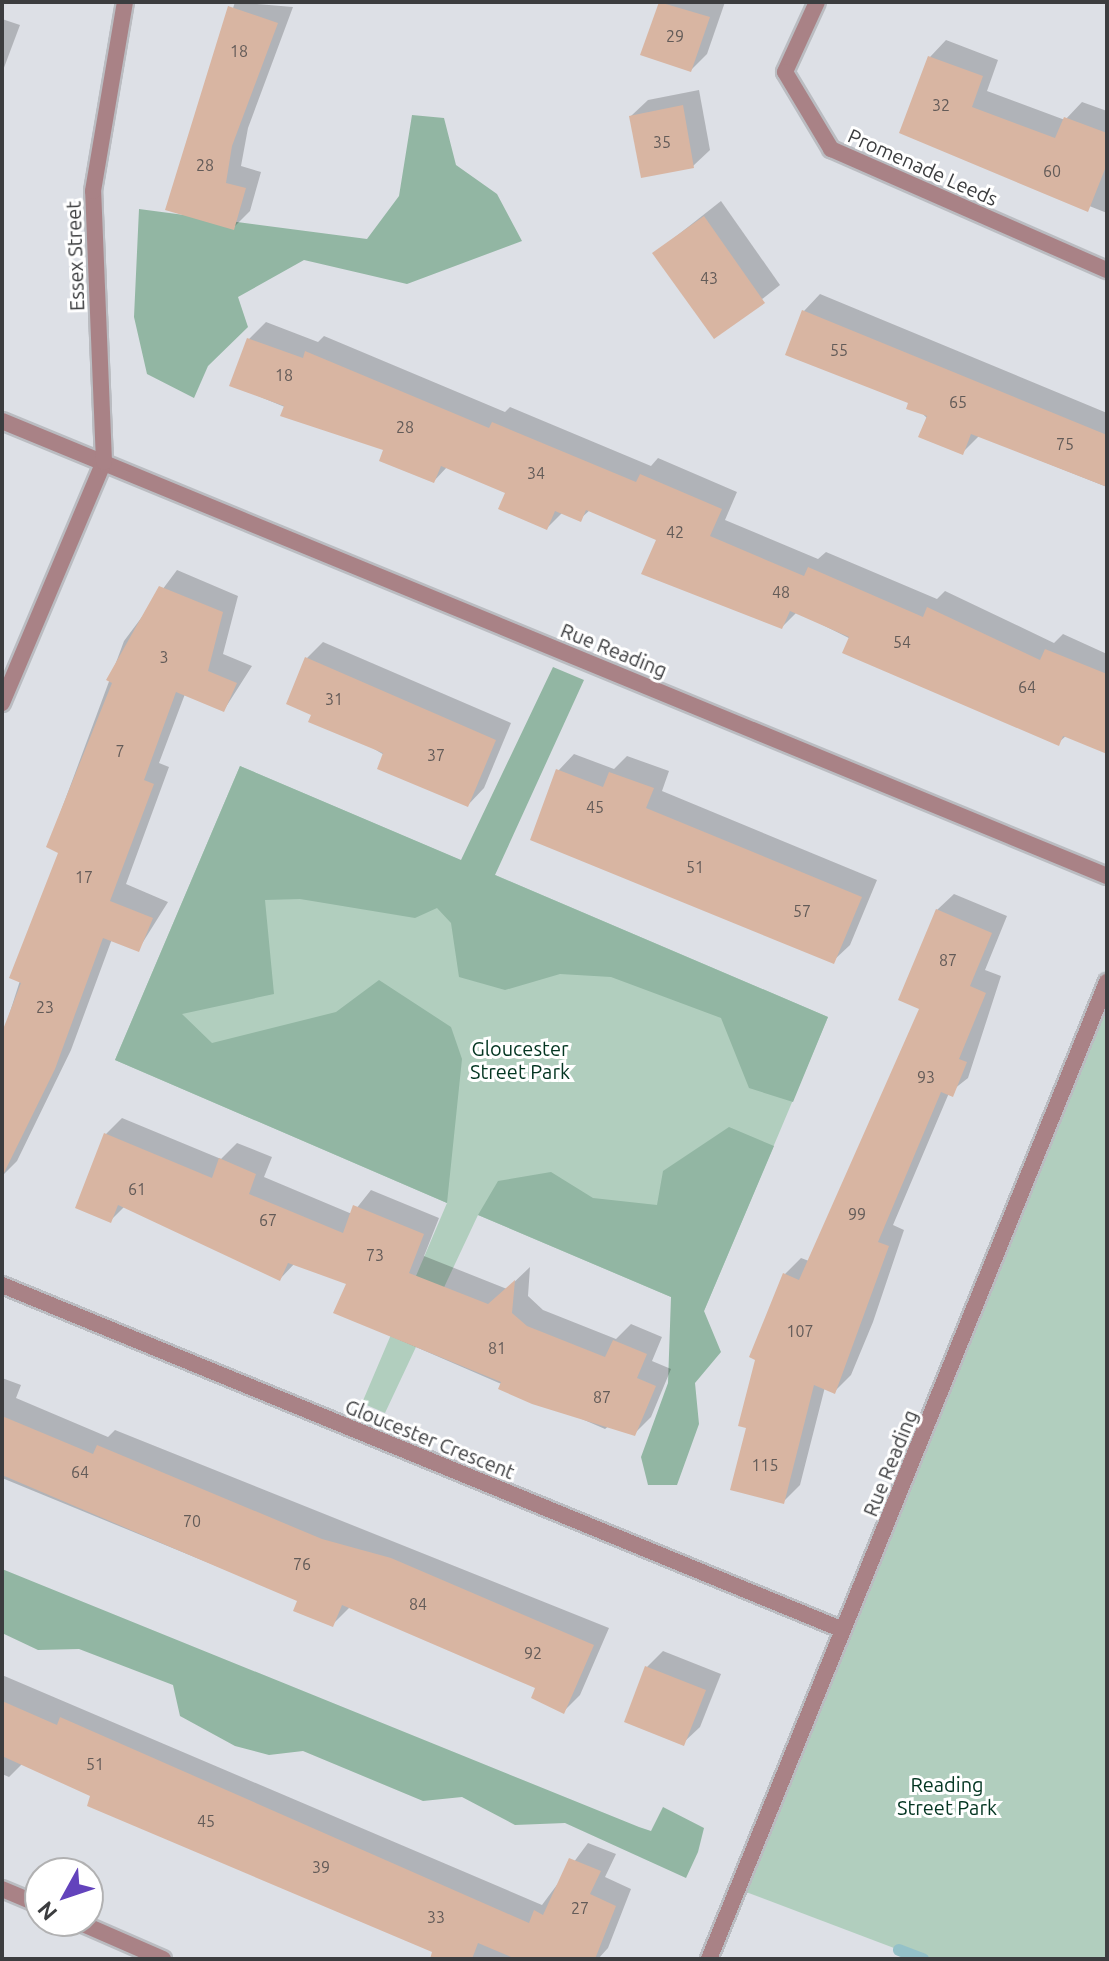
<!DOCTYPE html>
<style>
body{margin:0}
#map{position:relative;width:1109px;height:1961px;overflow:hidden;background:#dde0e6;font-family:Ubuntu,sans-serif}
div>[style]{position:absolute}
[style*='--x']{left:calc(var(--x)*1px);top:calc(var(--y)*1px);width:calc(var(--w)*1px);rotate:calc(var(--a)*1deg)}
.green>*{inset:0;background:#b1cebe}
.forest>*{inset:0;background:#92b6a3}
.shadow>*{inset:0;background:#0003}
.stream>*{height:12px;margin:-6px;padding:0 6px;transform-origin:6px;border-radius:6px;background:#94c1c8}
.building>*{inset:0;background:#d8b5a2}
.roads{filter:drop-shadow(2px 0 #babcc1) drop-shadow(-2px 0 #babcc1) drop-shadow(0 2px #babcc1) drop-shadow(0 -2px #babcc1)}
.street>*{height:16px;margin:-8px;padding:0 8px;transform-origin:8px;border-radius:8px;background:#a98286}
span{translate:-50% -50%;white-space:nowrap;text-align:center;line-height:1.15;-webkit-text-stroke:6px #fff;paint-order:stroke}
.number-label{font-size:16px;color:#635b58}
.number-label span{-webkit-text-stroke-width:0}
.street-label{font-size:20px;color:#3c3d3f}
.park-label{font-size:20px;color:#033521}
.frame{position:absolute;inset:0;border:4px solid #3c3d3f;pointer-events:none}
.north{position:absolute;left:24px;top:1857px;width:80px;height:80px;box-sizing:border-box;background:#fff;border:2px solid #b1b1b2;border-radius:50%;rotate:230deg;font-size:22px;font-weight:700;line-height:32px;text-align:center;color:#3c3d3f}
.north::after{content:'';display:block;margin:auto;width:28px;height:36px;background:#6343bc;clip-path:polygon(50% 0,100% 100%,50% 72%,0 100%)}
</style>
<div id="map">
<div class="green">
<div style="clip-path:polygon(240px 766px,828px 1017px,704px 1311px,478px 1215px,385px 1413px,362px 1403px,447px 1203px,115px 1060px)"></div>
<div style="clip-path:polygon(1107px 982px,1107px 1959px,923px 1959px,738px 1889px)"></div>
</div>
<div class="forest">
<div style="clip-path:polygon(412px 115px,444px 118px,456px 165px,497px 194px,522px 241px,407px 284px,304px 260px,238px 297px,248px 327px,208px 366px,194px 398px,147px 374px,134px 317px,139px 209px,367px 239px,399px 196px)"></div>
<div style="clip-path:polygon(553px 667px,584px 680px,495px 875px,828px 1017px,793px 1102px,749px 1088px,721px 1018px,611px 977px,560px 974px,505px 990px,459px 977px,451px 923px,437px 908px,415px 918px,300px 899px,265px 900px,274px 994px,182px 1014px,212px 1043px,336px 1012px,379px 980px,451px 1027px,462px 1059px,447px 1203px,115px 1060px,240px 766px,461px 860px)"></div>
<div style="clip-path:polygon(729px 1127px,774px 1146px,704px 1311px,721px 1352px,695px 1383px,699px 1424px,677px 1485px,648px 1485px,641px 1457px,668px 1383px,671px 1297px,478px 1215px,498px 1181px,551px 1172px,593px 1198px,657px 1205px,663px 1171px)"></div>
<div style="clip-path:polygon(2px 1569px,639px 1827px,651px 1831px,663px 1807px,704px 1828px,698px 1852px,686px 1878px,565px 1823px,515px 1825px,462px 1797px,423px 1801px,303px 1751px,269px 1755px,235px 1746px,180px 1716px,173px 1685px,79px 1649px,38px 1650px,2px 1633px)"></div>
</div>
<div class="shadow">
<div style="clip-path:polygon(235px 2px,293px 7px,248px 128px,241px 166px,261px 172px,250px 211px,233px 228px,168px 209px)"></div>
<div style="clip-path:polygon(662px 2px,725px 2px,707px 54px,691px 70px,643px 53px)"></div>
<div style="clip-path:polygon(2px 19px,20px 25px,2px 73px)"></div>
<div style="clip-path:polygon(946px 40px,998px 60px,987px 91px,1065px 120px,1082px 102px,1107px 111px,1107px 213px,902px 132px,930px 57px)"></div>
<div style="clip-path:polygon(699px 90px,710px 150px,693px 166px,631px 116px,648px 100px)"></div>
<div style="clip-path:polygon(721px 201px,780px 285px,714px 337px,655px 253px)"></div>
<div style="clip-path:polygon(820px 294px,1107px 413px,1107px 487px,979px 436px,963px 452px,910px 402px,787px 354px,804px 311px)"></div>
<div style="clip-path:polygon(266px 322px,318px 342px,324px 336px,505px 412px,510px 407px,651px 466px,658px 458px,737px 492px,725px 520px,818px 559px,826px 552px,937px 599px,945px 591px,1054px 643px,1063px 634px,1107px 654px,1107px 752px,1067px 735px,1058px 743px,797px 612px,782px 627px,659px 539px,590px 510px,580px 519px,563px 512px,547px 528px,507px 491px,448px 466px,434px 481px,386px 449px,232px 385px,249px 339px)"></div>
<div style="clip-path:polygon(177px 570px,238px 596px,223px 654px,252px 666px,224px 710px,185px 694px,159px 763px,169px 767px,126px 884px,168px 902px,138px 950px,112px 939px,71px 1050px,17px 1161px,2px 1176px,2px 1037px,61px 852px,48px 846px,124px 641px)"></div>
<div style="clip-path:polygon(323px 642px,511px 723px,484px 788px,468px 805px,314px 713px,307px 658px)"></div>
<div style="clip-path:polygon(574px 754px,614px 769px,627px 756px,669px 771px,662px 791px,877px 880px,850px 945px,833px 961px,558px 771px)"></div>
<div style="clip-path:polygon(954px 894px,1007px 916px,985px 970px,1001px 976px,968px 1078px,949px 1093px,893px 1225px,904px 1230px,873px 1322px,851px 1375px,835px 1391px,825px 1387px,800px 1485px,783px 1502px,785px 1274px,801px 1258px,809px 1261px,922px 1008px,937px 910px)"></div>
<div style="clip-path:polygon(122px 1118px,221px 1159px,237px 1143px,272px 1157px,264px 1177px,352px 1214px,371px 1190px,439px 1218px,424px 1256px,507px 1289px,530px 1267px,528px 1296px,543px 1310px,616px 1339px,631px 1324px,662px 1337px,652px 1361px,671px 1369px,651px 1417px,635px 1433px,611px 1424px,605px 1429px,335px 1312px,349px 1282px,295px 1263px,280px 1279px,125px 1206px,110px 1221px,106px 1134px)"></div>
<div style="clip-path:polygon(2px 1378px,21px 1385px,16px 1398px,108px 1437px,115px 1430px,609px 1628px,580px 1695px,564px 1711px,538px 1687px,350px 1607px,333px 1624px,299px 1600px,2px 1478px)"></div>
<div style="clip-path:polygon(663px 1651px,721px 1674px,700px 1727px,683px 1743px,647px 1667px)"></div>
<div style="clip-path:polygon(2px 1675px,542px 1905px,588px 1843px,616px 1854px,605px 1877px,631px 1889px,608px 1948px,598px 1959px,450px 1959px,23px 1763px,9px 1777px,2px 1774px)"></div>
</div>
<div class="stream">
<div style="--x:899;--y:1950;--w:26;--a:21"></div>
</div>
<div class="building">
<div style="clip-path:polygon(659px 2px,710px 17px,691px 72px,640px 55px)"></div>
<div style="clip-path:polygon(228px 6px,278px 23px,232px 146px,226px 183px,246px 188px,234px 230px,165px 210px)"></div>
<div style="clip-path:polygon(928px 56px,983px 76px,972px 107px,1055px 138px,1064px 117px,1107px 133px,1107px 164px,1088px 212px,899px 133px)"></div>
<div style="clip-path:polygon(683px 105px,694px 168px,641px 178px,629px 116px)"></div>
<div style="clip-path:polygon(704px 216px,765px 303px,714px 339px,652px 253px)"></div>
<div style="clip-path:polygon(802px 310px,1107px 435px,1107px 487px,971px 434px,963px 455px,918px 437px,927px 416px,906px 409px,908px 403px,785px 355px)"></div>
<div style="clip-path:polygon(247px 338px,303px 358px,305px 351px,489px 428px,492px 422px,636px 482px,640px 474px,722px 509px,710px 536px,804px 576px,808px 567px,923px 617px,927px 607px,1040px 660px,1045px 649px,1107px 674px,1107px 754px,1063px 736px,1059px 746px,842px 653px,849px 637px,790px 611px,782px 629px,641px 574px,656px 540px,586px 510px,581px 522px,555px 511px,547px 530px,498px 509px,505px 493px,441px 466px,434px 483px,379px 461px,383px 450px,280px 416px,284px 406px,229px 386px)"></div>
<div style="clip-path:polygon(159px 586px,223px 612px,208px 671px,237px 683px,224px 712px,176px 692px,144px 780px,154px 784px,110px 901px,153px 918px,139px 952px,103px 938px,55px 1069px,2px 1177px,2px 1032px,21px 983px,9px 978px,58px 853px,46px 847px,112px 683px,106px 680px)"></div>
<div style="clip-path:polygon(305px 657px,496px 740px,468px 807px,377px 769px,383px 753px,308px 722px,311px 715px,286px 704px)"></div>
<div style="clip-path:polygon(556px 769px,603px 787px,609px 772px,654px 788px,646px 808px,862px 897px,834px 964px,530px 840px)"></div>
<div style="clip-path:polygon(936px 909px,992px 933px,970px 986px,986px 993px,959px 1059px,967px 1062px,953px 1097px,941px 1092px,878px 1242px,889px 1246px,835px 1394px,814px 1385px,784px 1504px,730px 1490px,746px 1428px,738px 1426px,755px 1360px,749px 1357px,783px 1273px,799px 1280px,919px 1009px,898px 1000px)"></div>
<div style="clip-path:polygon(104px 1133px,212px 1178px,219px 1158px,256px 1174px,249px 1194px,343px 1233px,353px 1205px,424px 1234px,409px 1273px,488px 1304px,515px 1280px,512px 1313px,527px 1326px,605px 1357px,613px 1340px,647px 1354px,637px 1378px,656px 1386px,635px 1436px,532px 1404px,498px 1389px,501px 1382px,333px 1313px,346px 1284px,288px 1263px,280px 1281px,118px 1205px,111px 1223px,75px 1208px)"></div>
<div style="clip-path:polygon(2px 1416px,93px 1454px,97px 1445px,322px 1539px,391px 1558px,594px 1645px,564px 1714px,531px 1698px,535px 1688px,342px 1605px,333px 1627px,293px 1611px,297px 1601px,2px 1475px)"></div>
<div style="clip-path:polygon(645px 1666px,706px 1690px,684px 1746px,624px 1722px)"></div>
<div style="clip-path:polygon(2px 1701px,57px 1725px,60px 1717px,529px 1923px,534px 1910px,543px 1915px,569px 1858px,601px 1871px,590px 1894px,616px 1906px,595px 1959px,516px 1959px,478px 1943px,472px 1959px,430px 1959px,432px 1952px,87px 1806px,90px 1796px,2px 1756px)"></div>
</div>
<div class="roads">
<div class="street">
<div style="--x:817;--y:2;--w:77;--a:114.6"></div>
<div style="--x:785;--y:72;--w:90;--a:59.1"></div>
<div style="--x:831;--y:149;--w:301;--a:23.7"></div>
<div style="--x:2;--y:421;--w:1195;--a:22.38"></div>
<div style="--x:2;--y:703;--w:262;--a:-67.1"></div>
<div style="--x:104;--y:462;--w:271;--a:-92.3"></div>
<div style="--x:93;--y:191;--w:192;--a:-80.4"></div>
<div style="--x:2;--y:1285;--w:909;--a:22.3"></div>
<div style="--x:2;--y:1889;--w:41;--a:22.8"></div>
<div style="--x:76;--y:1921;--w:95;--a:23.6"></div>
<div style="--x:709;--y:1959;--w:1055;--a:-67.84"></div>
</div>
</div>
<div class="number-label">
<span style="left:675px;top:36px">29</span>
<span style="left:239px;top:51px">18</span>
<span style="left:941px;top:105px">32</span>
<span style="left:662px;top:142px">35</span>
<span style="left:205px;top:165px">28</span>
<span style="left:1052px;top:171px">60</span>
<span style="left:709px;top:278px">43</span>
<span style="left:839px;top:350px">55</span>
<span style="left:284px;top:375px">18</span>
<span style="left:958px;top:402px">65</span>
<span style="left:405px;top:427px">28</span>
<span style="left:1065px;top:444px">75</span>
<span style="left:536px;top:473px">34</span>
<span style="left:675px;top:532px">42</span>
<span style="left:781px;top:592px">48</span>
<span style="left:902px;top:642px">54</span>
<span style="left:164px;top:657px">3</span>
<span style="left:1027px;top:687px">64</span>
<span style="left:334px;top:699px">31</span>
<span style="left:120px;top:751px">7</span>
<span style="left:436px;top:755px">37</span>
<span style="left:595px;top:807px">45</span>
<span style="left:695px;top:867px">51</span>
<span style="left:84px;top:877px">17</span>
<span style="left:802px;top:911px">57</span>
<span style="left:948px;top:960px">87</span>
<span style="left:45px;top:1007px">23</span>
<span style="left:926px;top:1077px">93</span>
<span style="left:137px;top:1189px">61</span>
<span style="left:857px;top:1214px">99</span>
<span style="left:268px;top:1220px">67</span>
<span style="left:375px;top:1255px">73</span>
<span style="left:800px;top:1331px">107</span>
<span style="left:497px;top:1348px">81</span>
<span style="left:602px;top:1397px">87</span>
<span style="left:765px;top:1465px">115</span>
<span style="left:80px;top:1472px">64</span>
<span style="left:192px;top:1521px">70</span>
<span style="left:302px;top:1564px">76</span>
<span style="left:418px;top:1604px">84</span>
<span style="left:533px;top:1653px">92</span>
<span style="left:95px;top:1764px">51</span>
<span style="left:206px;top:1821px">45</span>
<span style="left:321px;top:1867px">39</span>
<span style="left:580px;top:1908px">27</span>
<span style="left:436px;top:1917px">33</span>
</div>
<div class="street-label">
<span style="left:923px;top:167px;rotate:24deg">Promenade Leeds</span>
<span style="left:75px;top:256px;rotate:-92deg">Essex Street</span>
<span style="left:614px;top:650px;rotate:22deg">Rue Reading</span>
<span style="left:430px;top:1439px;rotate:22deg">Gloucester Crescent</span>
<span style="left:890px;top:1463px;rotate:-68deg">Rue Reading</span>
</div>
<div class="park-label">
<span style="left:520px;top:1060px">Gloucester<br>Street Park</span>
<span style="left:947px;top:1796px">Reading<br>Street Park</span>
</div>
<div class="frame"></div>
<div class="north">N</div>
</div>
